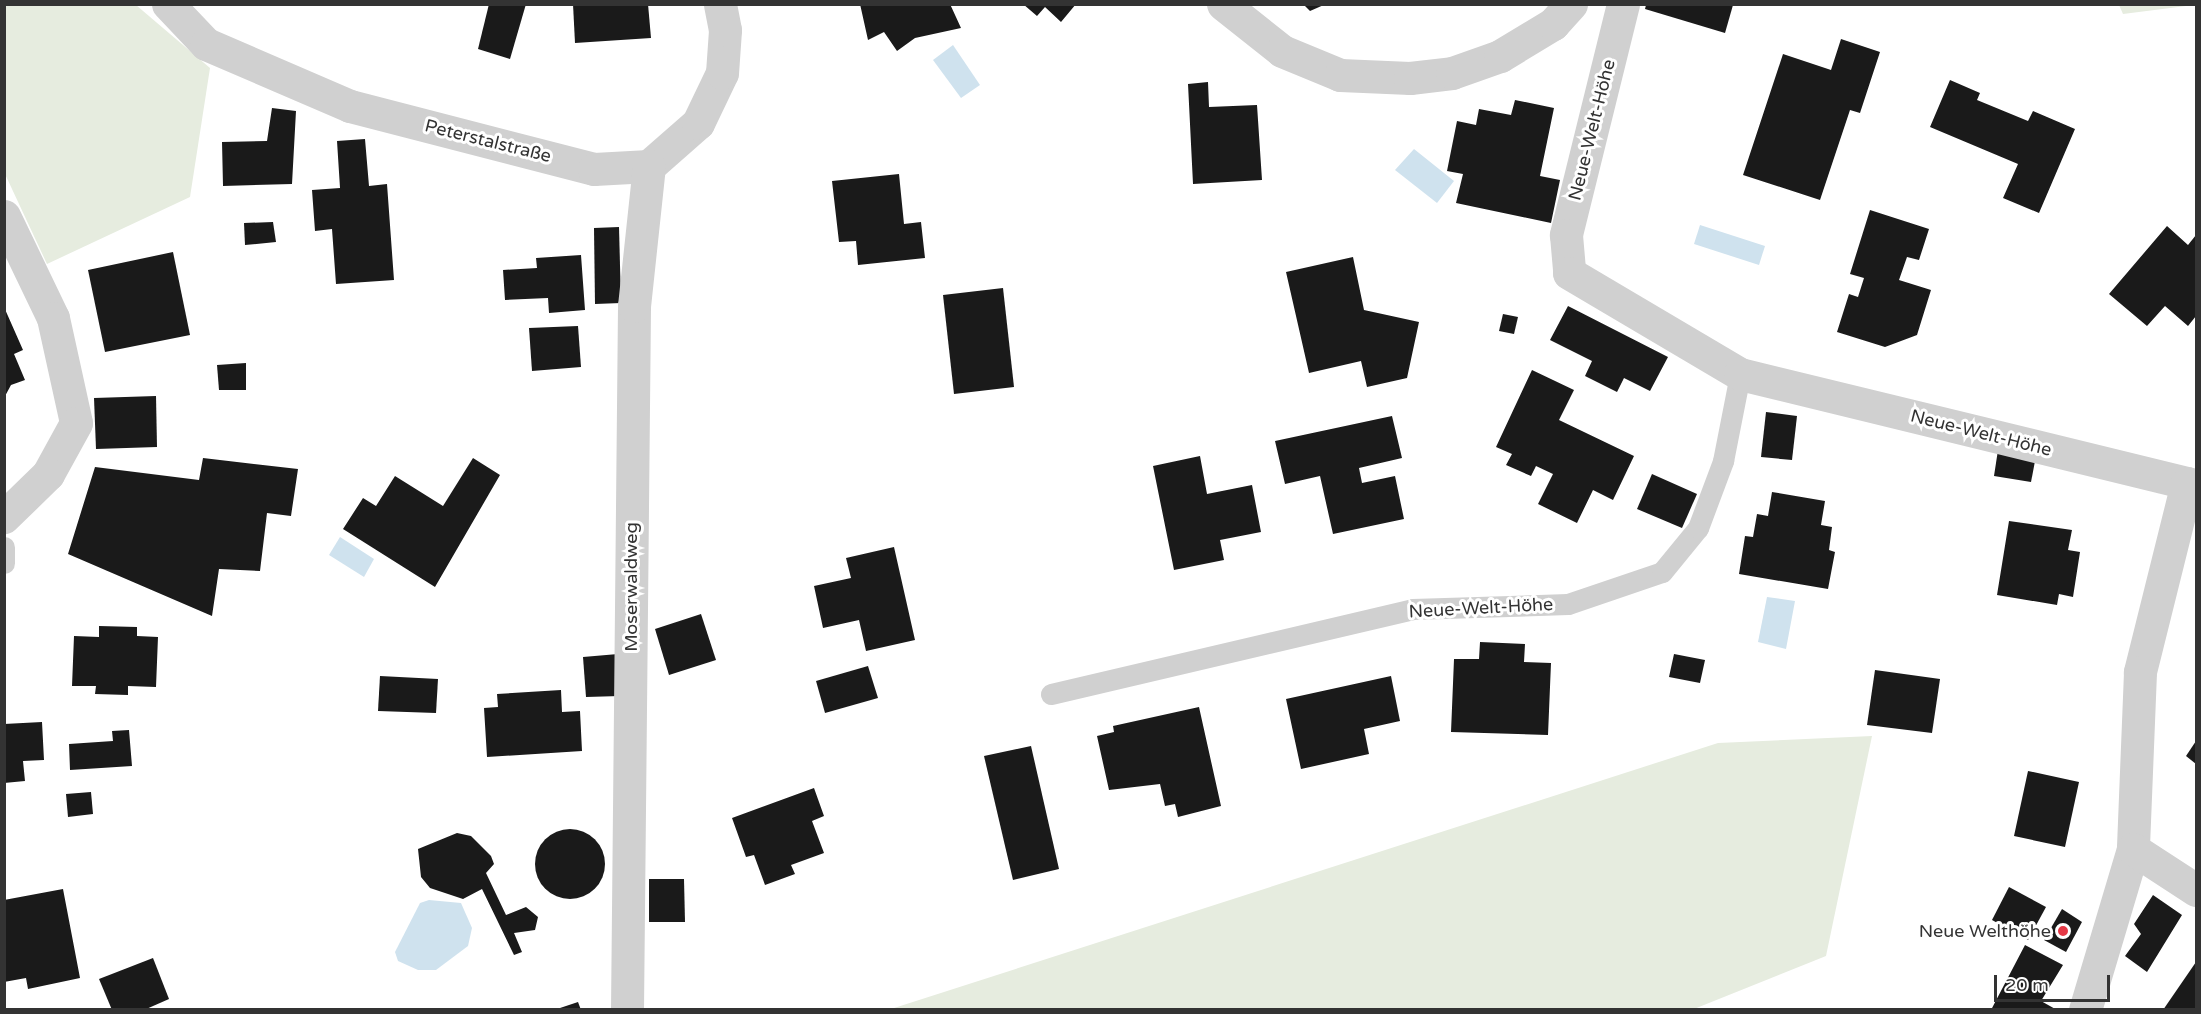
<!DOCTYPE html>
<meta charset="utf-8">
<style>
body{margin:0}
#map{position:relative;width:2201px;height:1014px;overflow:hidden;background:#fff;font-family:"Varela Round",sans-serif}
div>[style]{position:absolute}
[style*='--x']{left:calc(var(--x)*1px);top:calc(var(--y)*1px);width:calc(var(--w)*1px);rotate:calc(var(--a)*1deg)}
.green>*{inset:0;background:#e6ecdf}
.water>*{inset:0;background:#cfe2ee}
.building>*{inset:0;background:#1a1a1a}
.round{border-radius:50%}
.lane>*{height:21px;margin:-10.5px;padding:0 10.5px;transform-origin:10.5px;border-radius:10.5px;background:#d0d0d0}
.street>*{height:33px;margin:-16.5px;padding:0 16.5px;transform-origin:16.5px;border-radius:16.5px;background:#d0d0d0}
.dots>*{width:16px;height:16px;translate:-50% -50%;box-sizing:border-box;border:3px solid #fff;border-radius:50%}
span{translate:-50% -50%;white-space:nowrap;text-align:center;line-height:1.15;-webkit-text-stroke:6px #fff;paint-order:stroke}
.street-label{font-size:18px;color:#333}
.poi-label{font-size:18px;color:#333}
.right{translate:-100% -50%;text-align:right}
.frame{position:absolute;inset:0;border:6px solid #333;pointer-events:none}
.scale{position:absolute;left:1994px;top:975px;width:116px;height:27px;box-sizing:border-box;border:3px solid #333;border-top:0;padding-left:8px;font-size:18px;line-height:21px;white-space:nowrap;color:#333;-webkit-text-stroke:4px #fff;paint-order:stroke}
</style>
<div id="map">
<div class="green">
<div style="clip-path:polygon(5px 4px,136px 5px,210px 68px,190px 197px,47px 264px,5px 174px)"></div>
<div style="clip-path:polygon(2119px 5px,2194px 5px,2123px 14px)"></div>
<div style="clip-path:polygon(1872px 736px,1826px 956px,1694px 1009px,891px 1009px,1718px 743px)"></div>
</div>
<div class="water">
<div style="clip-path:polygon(953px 45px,980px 85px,961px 98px,933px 60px)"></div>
<div style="clip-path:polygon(1414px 149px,1454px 181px,1437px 203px,1395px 170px)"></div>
<div style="clip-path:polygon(1700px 225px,1765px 246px,1759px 265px,1694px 244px)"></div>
<div style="clip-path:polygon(340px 537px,374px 559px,364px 577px,329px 555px)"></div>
<div style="clip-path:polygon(1767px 597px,1795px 601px,1786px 649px,1758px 642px)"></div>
<div style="clip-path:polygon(429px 900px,461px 903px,472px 928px,468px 946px,436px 970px,418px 970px,398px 961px,395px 952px,420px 903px)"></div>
</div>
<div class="building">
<div style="clip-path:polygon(489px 4px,526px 4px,510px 59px,478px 49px)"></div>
<div style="clip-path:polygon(573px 4px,648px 4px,651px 38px,575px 43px)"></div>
<div style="clip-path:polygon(860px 4px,950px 4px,961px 28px,915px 38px,897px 51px,884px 32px,868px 40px)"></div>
<div style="clip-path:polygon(1023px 4px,1076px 4px,1061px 22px,1045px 7px,1037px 16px)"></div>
<div style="clip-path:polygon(1303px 4px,1326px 4px,1310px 11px)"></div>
<div style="clip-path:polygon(1646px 5px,1733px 5px,1725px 33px,1645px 9px)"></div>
<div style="clip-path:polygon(1841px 39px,1880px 52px,1860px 113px,1850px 110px,1820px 200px,1743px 175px,1783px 54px,1831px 70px)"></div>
<div style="clip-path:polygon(1950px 80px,1980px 93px,1977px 100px,2028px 121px,2033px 111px,2075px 129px,2039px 213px,2003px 198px,2018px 164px,1930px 127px)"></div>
<div style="clip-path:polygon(1208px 82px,1209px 107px,1257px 105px,1262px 180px,1193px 184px,1188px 84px)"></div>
<div style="clip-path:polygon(1515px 100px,1554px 108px,1540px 176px,1560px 180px,1551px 223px,1456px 203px,1463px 174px,1447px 171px,1457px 121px,1476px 125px,1479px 109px,1511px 115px)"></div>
<div style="clip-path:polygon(272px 108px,296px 111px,292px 184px,223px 186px,222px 142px,267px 141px)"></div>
<div style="clip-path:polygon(365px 139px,369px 186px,387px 184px,394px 280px,336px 284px,332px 229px,315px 231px,312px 190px,340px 188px,337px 141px)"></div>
<div style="clip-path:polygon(899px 174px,904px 224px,921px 222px,925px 258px,858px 265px,856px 241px,839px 242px,832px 181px)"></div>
<div style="clip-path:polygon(1870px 210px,1929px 229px,1919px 260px,1907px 257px,1899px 280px,1931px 290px,1917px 335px,1885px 347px,1837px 332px,1849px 294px,1858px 297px,1864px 278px,1850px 274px)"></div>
<div style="clip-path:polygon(273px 222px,276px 242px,245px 245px,244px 223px)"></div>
<div style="clip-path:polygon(2167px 226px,2188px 245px,2196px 235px,2196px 316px,2188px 326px,2165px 306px,2147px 326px,2109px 294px)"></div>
<div style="clip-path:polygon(619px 227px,621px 303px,595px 304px,594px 228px)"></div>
<div style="clip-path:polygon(173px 252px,190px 335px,105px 352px,88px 270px)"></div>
<div style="clip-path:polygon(581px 255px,585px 310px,549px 313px,548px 298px,505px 300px,503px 270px,537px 268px,536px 258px)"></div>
<div style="clip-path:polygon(1353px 257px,1364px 310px,1419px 322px,1407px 378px,1367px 387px,1361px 361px,1309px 373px,1286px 272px)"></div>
<div style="clip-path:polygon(1003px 288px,1014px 387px,954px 394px,943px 295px)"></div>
<div style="clip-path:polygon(1568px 306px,1668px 357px,1650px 391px,1624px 378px,1617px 392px,1585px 376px,1592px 361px,1550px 340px)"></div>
<div style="clip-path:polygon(4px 307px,23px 350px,14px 354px,25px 380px,11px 385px,4px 398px)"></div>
<div style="clip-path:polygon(1503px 314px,1518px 317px,1514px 334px,1499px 331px)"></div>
<div style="clip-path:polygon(578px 326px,581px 367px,532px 371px,529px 328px)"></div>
<div style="clip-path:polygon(246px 363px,246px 390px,219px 390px,217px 365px)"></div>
<div style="clip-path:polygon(1532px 370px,1574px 390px,1559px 420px,1634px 456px,1613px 500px,1593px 490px,1577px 523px,1538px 504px,1553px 474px,1536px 466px,1531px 476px,1506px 465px,1512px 454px,1496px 447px)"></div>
<div style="clip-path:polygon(156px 396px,157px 447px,96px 449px,94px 398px)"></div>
<div style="clip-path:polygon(1766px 412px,1797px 416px,1792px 460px,1761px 457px)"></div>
<div style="clip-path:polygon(1392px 416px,1402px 458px,1359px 468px,1362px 483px,1395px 476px,1404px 519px,1333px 534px,1320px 476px,1285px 484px,1275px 441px)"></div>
<div style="clip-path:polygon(1998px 450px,2036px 456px,2031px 482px,1994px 476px)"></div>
<div style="clip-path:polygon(1200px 456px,1207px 494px,1252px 485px,1261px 532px,1220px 540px,1224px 560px,1174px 570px,1153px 466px)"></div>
<div style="clip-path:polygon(203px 458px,298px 469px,291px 516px,267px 513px,260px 571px,219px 569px,212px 616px,68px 554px,95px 467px,199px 480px)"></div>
<div style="clip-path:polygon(473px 458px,500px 475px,435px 587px,343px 529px,363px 498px,376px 506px,395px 476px,443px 506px)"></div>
<div style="clip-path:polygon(1652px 474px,1697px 494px,1682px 528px,1637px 509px)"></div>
<div style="clip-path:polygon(1772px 492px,1825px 501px,1821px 525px,1832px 527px,1829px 550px,1835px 552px,1828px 589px,1739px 574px,1745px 536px,1753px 537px,1757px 514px,1768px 516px)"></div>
<div style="clip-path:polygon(2009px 521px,2072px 530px,2068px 550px,2080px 552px,2073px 597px,2059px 594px,2057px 605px,1997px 595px)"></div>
<div style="clip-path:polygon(894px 547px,915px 640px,866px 651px,859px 620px,823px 628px,814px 586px,851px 578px,846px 558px)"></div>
<div style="clip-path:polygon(701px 614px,716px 660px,669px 675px,655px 629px)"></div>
<div style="clip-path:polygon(99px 626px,137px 627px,137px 636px,158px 637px,156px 687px,128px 686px,128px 695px,95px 694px,96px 686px,72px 686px,74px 636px,99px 637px)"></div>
<div style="clip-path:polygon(1480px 642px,1525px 644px,1524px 662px,1551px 663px,1548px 735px,1451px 732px,1454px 659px,1479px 659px)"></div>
<div style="clip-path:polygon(618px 654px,620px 696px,586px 697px,583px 657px)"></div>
<div style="clip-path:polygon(1674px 654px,1705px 660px,1700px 683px,1669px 677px)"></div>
<div style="clip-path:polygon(868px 666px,878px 698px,825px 713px,816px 681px)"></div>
<div style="clip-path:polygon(1875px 670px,1940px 679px,1932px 733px,1867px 725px)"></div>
<div style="clip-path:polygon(380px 676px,438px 679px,436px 713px,378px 711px)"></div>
<div style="clip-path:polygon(1391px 676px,1400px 721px,1364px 729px,1369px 754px,1301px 769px,1286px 699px)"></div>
<div style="clip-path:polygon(561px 690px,562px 712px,580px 711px,582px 751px,487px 757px,484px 708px,498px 707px,497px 694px)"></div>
<div style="clip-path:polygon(1199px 707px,1221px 806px,1178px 817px,1175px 804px,1165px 806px,1160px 784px,1109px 790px,1097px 736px,1114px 732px,1113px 726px)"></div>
<div style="clip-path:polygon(42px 722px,44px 760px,23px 761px,25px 781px,4px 783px,4px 724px)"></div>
<div style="clip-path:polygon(129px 730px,132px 766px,70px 770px,69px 744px,113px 741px,112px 731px)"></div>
<div style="clip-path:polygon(2196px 741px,2196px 764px,2186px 756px)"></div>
<div style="clip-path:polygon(1031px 746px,1059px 869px,1013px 880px,984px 756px)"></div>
<div style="clip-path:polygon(2028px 771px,2079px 782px,2065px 847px,2014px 836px)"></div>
<div style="clip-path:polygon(814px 788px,824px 816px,812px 821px,824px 853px,791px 865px,795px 874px,765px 885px,754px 855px,746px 857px,732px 818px)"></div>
<div style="clip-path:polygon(91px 792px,93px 814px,68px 817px,66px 794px)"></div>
<div class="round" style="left:535px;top:829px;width:70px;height:70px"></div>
<div style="clip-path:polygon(457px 833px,471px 836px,491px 856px,494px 864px,486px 873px,506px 915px,526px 907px,538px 917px,535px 930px,514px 933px,522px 952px,514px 955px,482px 889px,463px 899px,430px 888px,421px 877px,418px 849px)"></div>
<div style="clip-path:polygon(649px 879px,684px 879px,685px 922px,649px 922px)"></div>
<div style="clip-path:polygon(2009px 887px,2046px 907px,2028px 940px,1992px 920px)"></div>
<div style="clip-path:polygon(63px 889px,80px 978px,28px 989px,26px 978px,4px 982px,4px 900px)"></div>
<div style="clip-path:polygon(2153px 895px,2182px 915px,2147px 972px,2125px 956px,2141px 934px,2134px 924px)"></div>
<div style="clip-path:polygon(2062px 909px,2082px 922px,2066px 952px,2044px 940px)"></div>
<div style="clip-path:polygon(2025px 945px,2063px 965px,2041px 1001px,2057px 1010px,1991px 1010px)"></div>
<div style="clip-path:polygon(153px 958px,169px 999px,144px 1010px,112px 1010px,99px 979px)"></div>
<div style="clip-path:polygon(2196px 962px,2196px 1010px,2163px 1010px)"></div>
<div style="clip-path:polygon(578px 1002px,581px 1010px,557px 1010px,557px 1009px)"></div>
</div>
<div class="lane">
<div style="--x:4;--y:547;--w:16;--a:90"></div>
<div style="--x:1051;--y:694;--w:371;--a:-13.2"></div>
<div style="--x:1412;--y:609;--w:156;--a:-1.8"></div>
<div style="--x:1568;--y:604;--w:99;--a:-18.8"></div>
<div style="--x:1662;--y:572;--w:57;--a:-50.7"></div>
<div style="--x:1698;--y:528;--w:72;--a:-69.5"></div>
<div style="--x:1723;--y:461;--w:89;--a:-78.9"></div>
</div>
<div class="street">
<div style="--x:168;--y:4;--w:55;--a:46.5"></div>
<div style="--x:206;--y:44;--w:157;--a:23.3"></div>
<div style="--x:350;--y:106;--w:252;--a:14.5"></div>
<div style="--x:594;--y:169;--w:55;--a:-3.1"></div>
<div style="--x:649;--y:166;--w:65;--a:-41.3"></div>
<div style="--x:698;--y:123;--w:55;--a:-64.4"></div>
<div style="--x:722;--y:73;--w:43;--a:-86"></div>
<div style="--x:725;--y:30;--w:26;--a:-101"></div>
<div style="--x:1223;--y:4;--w:75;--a:38.5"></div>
<div style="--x:1282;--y:51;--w:63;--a:22.5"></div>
<div style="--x:1340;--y:75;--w:70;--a:2.5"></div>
<div style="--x:1410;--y:78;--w:42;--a:-6.8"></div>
<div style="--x:1452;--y:73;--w:51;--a:-19.5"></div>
<div style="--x:1500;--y:56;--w:62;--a:-31.1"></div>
<div style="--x:1553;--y:24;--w:27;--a:-48"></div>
<div style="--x:1623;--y:4;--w:238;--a:103.9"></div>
<div style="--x:1566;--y:235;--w:38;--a:85"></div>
<div style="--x:1569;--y:273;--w:199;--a:30.6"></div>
<div style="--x:1740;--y:374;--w:460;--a:13.7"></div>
<div style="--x:2187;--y:483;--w:195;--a:104"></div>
<div style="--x:2140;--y:672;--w:177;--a:92.3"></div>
<div style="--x:2133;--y:849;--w:168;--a:106.6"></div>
<div style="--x:4;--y:216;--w:113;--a:64.3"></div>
<div style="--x:53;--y:318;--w:107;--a:77.6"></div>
<div style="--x:76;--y:423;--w:58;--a:118.8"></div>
<div style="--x:48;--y:474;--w:62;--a:135.7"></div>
<div style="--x:2133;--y:849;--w:75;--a:33.1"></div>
<div style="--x:627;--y:1010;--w:704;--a:-89.43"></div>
<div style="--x:634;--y:306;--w:141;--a:-83.9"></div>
</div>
<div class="dots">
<div style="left:2063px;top:931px;background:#e63946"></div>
</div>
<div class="street-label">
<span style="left:1592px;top:130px;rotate:-76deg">Neue-Welt-Höhe</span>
<span style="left:488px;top:141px;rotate:14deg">Peterstalstraße</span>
<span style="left:1981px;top:433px;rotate:14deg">Neue-Welt-Höhe</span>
<span style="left:631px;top:587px;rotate:-90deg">Moserwaldweg</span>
<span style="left:1481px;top:608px;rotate:-3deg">Neue-Welt-Höhe</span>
</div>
<div class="poi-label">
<span class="right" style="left:2051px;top:931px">Neue Welthöhe</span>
</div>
<div class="frame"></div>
<div class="scale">20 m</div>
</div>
